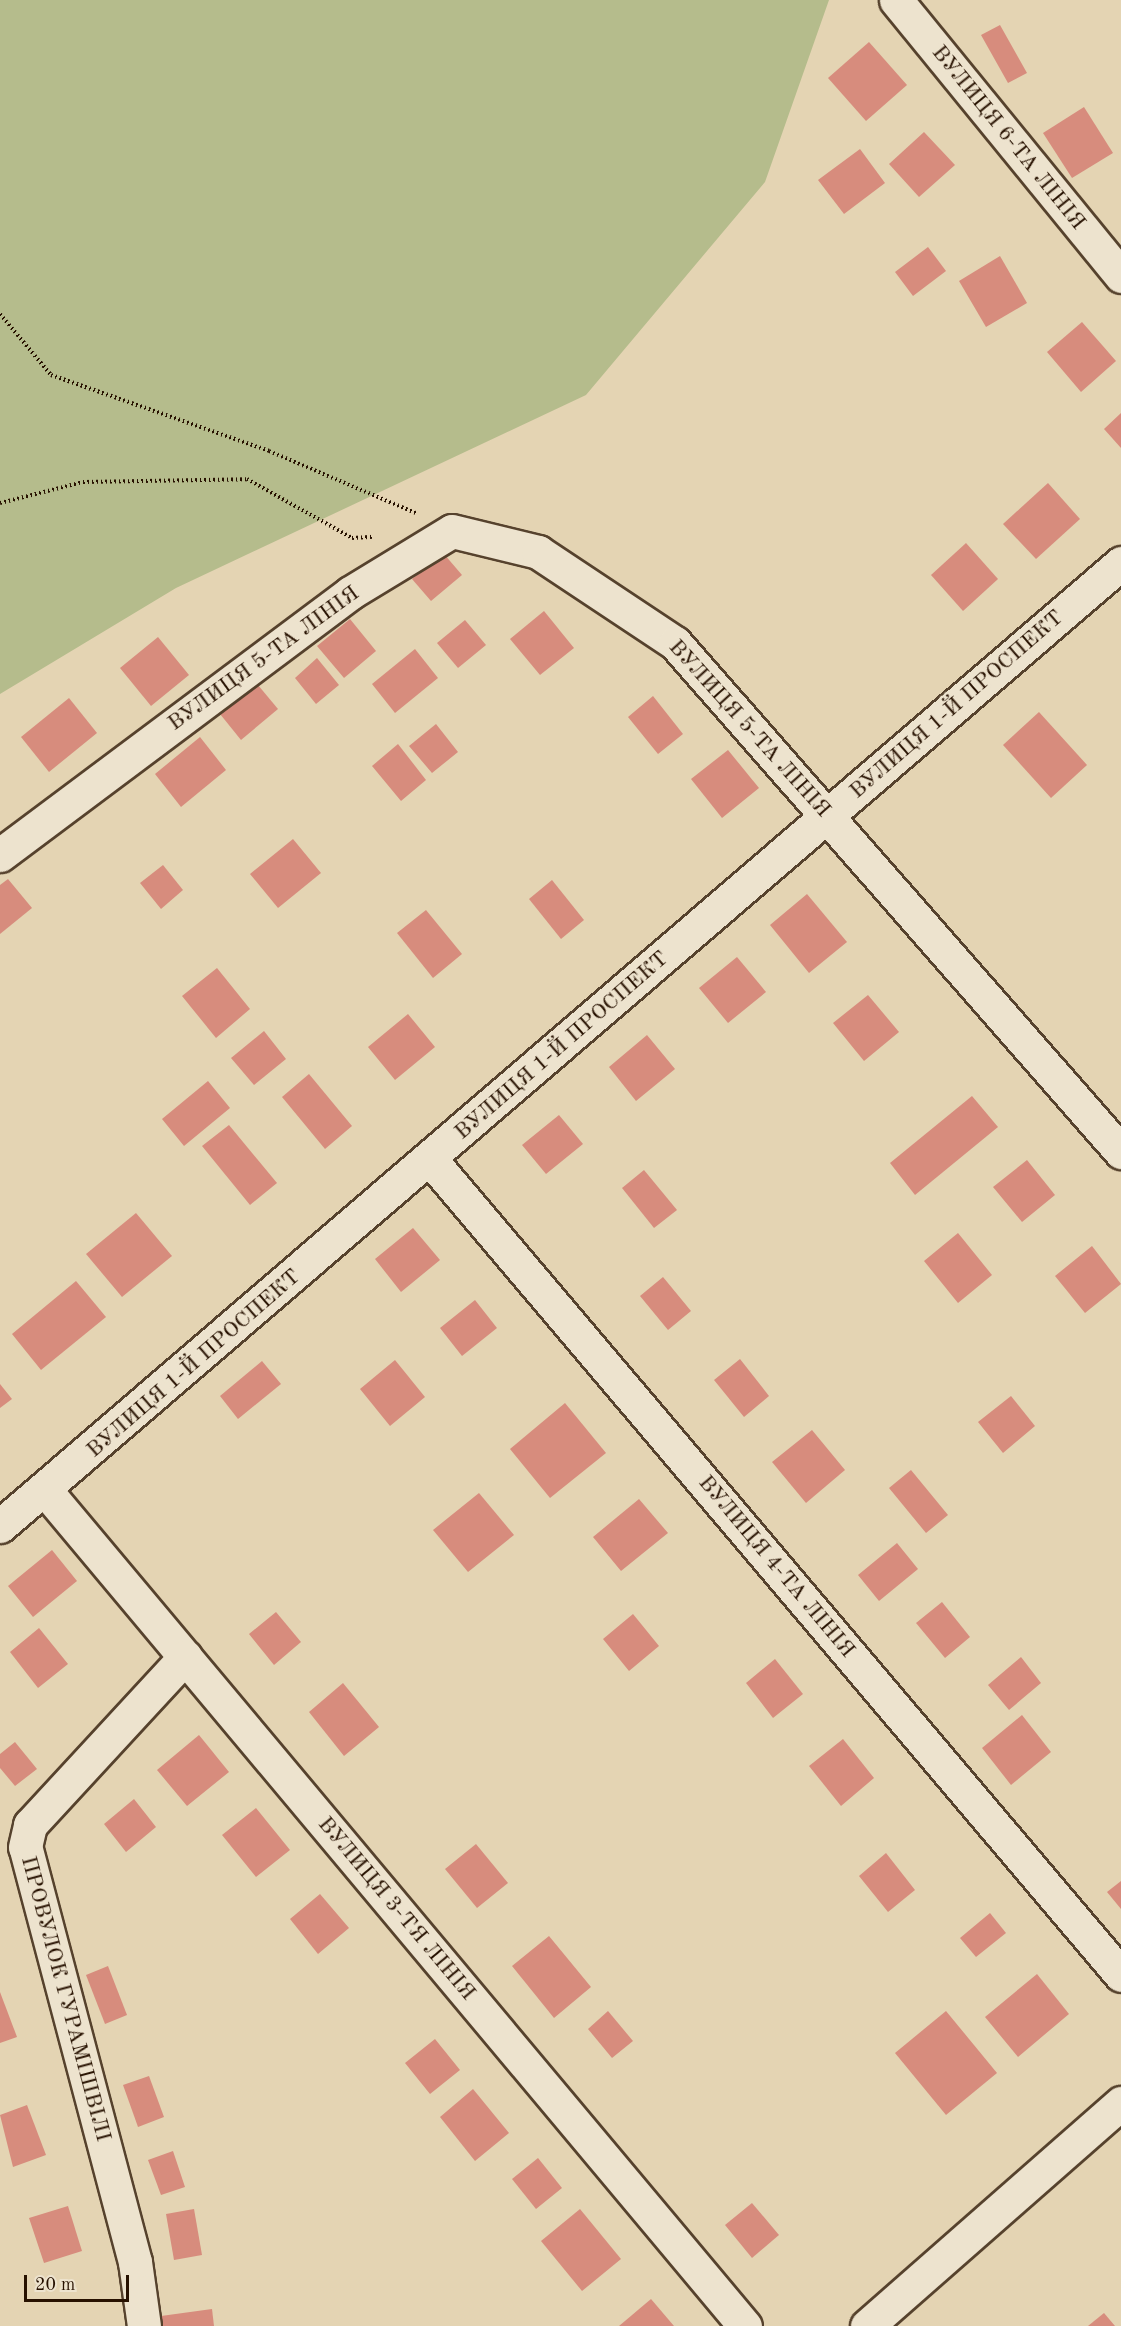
<!DOCTYPE html>
<meta charset="utf-8">
<style>
body{margin:0}
#map{position:relative;width:1121px;height:2326px;overflow:hidden;background:#e4d4b3;font-family:"Old Standard TT",serif}
div>[style]{position:absolute}
[style*='--x']{left:calc(var(--x)*1px);top:calc(var(--y)*1px);width:calc(var(--w)*1px);rotate:calc(var(--a)*1deg)}
.green>*{inset:0;background:#b5bc8c}
.building>*{inset:0;background:#d78c7d}
.path>*{height:4px;margin-top:-2px;transform-origin:0;background:repeating-linear-gradient(90deg,#271100 0 1.5px,transparent 0 4.5px)}
.roads{filter:drop-shadow(2px 0 #56422d) drop-shadow(-2px 0 #56422d) drop-shadow(0 2px #56422d) drop-shadow(0 -2px #56422d)}
.street>*{height:33px;margin:-16.5px;padding:0 16.5px;transform-origin:16.5px;border-radius:16.5px;background:#ede3ce}
span{translate:-50% -50%;white-space:nowrap;text-align:center;line-height:1.15;-webkit-text-stroke:5px #ede3ce;paint-order:stroke}
.street-label{font-size:22px;color:#271100}
.scale{position:absolute;left:24px;top:2275px;width:105px;height:27px;box-sizing:border-box;border:3px solid #271100;border-top:0;padding-left:8px;font-size:18px;line-height:21px;white-space:nowrap;color:#271100;-webkit-text-stroke:4px #ede3ce;paint-order:stroke}
</style>
<div id="map">
<div class="green">
<div style="clip-path:polygon(0 0,829px 0,765px 182px,586px 395px,176px 588px,0 694px)"></div>
</div>
<div class="building">
<div style="clip-path:polygon(1000px 25px,1027px 73px,1008px 83px,981px 35px)"></div>
<div style="clip-path:polygon(869px 42px,907px 85px,866px 121px,828px 78px)"></div>
<div style="clip-path:polygon(1084px 107px,1113px 153px,1072px 178px,1043px 133px)"></div>
<div style="clip-path:polygon(924px 132px,955px 165px,919px 197px,889px 164px)"></div>
<div style="clip-path:polygon(860px 149px,885px 183px,844px 214px,818px 180px)"></div>
<div style="clip-path:polygon(928px 247px,946px 271px,913px 296px,895px 272px)"></div>
<div style="clip-path:polygon(1000px 256px,1027px 303px,986px 327px,959px 281px)"></div>
<div style="clip-path:polygon(1082px 322px,1116px 361px,1081px 392px,1047px 352px)"></div>
<div style="clip-path:polygon(1121px 413px,1121px 448px,1104px 429px)"></div>
<div style="clip-path:polygon(1048px 483px,1080px 519px,1036px 559px,1003px 524px)"></div>
<div style="clip-path:polygon(966px 543px,998px 579px,963px 611px,931px 575px)"></div>
<div style="clip-path:polygon(444px 554px,462px 575px,431px 601px,412px 579px)"></div>
<div style="clip-path:polygon(544px 611px,574px 648px,540px 675px,510px 639px)"></div>
<div style="clip-path:polygon(350px 619px,376px 651px,344px 678px,317px 646px)"></div>
<div style="clip-path:polygon(465px 620px,486px 645px,458px 668px,437px 643px)"></div>
<div style="clip-path:polygon(158px 637px,189px 675px,151px 706px,120px 668px)"></div>
<div style="clip-path:polygon(415px 649px,438px 678px,395px 713px,372px 684px)"></div>
<div style="clip-path:polygon(317px 658px,339px 685px,316px 704px,295px 678px)"></div>
<div style="clip-path:polygon(253px 679px,278px 709px,241px 740px,216px 709px)"></div>
<div style="clip-path:polygon(653px 696px,683px 734px,658px 754px,628px 717px)"></div>
<div style="clip-path:polygon(69px 698px,97px 733px,49px 772px,21px 737px)"></div>
<div style="clip-path:polygon(1039px 712px,1087px 765px,1051px 798px,1003px 745px)"></div>
<div style="clip-path:polygon(436px 724px,458px 752px,432px 773px,409px 746px)"></div>
<div style="clip-path:polygon(200px 737px,226px 770px,181px 807px,155px 774px)"></div>
<div style="clip-path:polygon(398px 744px,426px 780px,401px 801px,372px 766px)"></div>
<div style="clip-path:polygon(728px 750px,759px 788px,722px 818px,691px 779px)"></div>
<div style="clip-path:polygon(293px 839px,321px 873px,278px 908px,250px 874px)"></div>
<div style="clip-path:polygon(163px 865px,183px 890px,161px 909px,140px 883px)"></div>
<div style="clip-path:polygon(8px 879px,32px 908px,0 934px,0 885px)"></div>
<div style="clip-path:polygon(552px 880px,584px 920px,561px 939px,529px 899px)"></div>
<div style="clip-path:polygon(807px 894px,847px 942px,809px 973px,770px 925px)"></div>
<div style="clip-path:polygon(426px 910px,462px 954px,433px 978px,397px 933px)"></div>
<div style="clip-path:polygon(737px 957px,766px 992px,728px 1023px,699px 988px)"></div>
<div style="clip-path:polygon(217px 968px,250px 1009px,216px 1038px,182px 996px)"></div>
<div style="clip-path:polygon(868px 995px,899px 1032px,864px 1061px,833px 1023px)"></div>
<div style="clip-path:polygon(408px 1014px,435px 1047px,395px 1080px,368px 1047px)"></div>
<div style="clip-path:polygon(264px 1031px,286px 1059px,254px 1085px,231px 1058px)"></div>
<div style="clip-path:polygon(647px 1035px,675px 1069px,636px 1101px,609px 1067px)"></div>
<div style="clip-path:polygon(309px 1074px,352px 1126px,325px 1149px,282px 1097px)"></div>
<div style="clip-path:polygon(208px 1081px,230px 1108px,184px 1146px,162px 1119px)"></div>
<div style="clip-path:polygon(972px 1096px,998px 1127px,915px 1195px,890px 1163px)"></div>
<div style="clip-path:polygon(559px 1115px,583px 1144px,546px 1174px,522px 1145px)"></div>
<div style="clip-path:polygon(229px 1125px,277px 1183px,250px 1205px,202px 1146px)"></div>
<div style="clip-path:polygon(1027px 1160px,1055px 1195px,1022px 1222px,993px 1187px)"></div>
<div style="clip-path:polygon(644px 1170px,677px 1210px,654px 1228px,622px 1188px)"></div>
<div style="clip-path:polygon(136px 1213px,172px 1256px,122px 1297px,86px 1254px)"></div>
<div style="clip-path:polygon(413px 1228px,440px 1260px,401px 1292px,375px 1259px)"></div>
<div style="clip-path:polygon(958px 1233px,992px 1275px,958px 1303px,924px 1261px)"></div>
<div style="clip-path:polygon(1092px 1246px,1121px 1284px,1085px 1313px,1055px 1276px)"></div>
<div style="clip-path:polygon(663px 1277px,691px 1311px,668px 1330px,640px 1296px)"></div>
<div style="clip-path:polygon(76px 1281px,106px 1317px,41px 1370px,12px 1334px)"></div>
<div style="clip-path:polygon(475px 1300px,497px 1328px,462px 1356px,440px 1328px)"></div>
<div style="clip-path:polygon(740px 1359px,769px 1396px,744px 1417px,714px 1380px)"></div>
<div style="clip-path:polygon(395px 1360px,425px 1397px,390px 1426px,360px 1389px)"></div>
<div style="clip-path:polygon(262px 1361px,281px 1384px,238px 1419px,220px 1396px)"></div>
<div style="clip-path:polygon(0 1384px,12px 1399px,0 1408px)"></div>
<div style="clip-path:polygon(1011px 1396px,1035px 1426px,1003px 1453px,978px 1422px)"></div>
<div style="clip-path:polygon(565px 1403px,606px 1453px,550px 1498px,510px 1449px)"></div>
<div style="clip-path:polygon(812px 1430px,845px 1470px,806px 1503px,772px 1462px)"></div>
<div style="clip-path:polygon(911px 1470px,948px 1515px,926px 1533px,889px 1488px)"></div>
<div style="clip-path:polygon(479px 1493px,514px 1535px,468px 1572px,433px 1530px)"></div>
<div style="clip-path:polygon(639px 1499px,668px 1533px,621px 1571px,593px 1537px)"></div>
<div style="clip-path:polygon(897px 1543px,918px 1569px,879px 1601px,858px 1575px)"></div>
<div style="clip-path:polygon(52px 1550px,77px 1581px,33px 1617px,8px 1586px)"></div>
<div style="clip-path:polygon(942px 1602px,970px 1637px,945px 1658px,916px 1623px)"></div>
<div style="clip-path:polygon(276px 1612px,301px 1642px,274px 1665px,249px 1634px)"></div>
<div style="clip-path:polygon(633px 1614px,659px 1646px,629px 1671px,603px 1639px)"></div>
<div style="clip-path:polygon(39px 1628px,68px 1664px,38px 1688px,10px 1652px)"></div>
<div style="clip-path:polygon(1021px 1657px,1041px 1683px,1009px 1710px,988px 1685px)"></div>
<div style="clip-path:polygon(775px 1659px,803px 1694px,773px 1718px,746px 1683px)"></div>
<div style="clip-path:polygon(343px 1683px,379px 1727px,344px 1756px,309px 1712px)"></div>
<div style="clip-path:polygon(1022px 1715px,1051px 1752px,1011px 1785px,982px 1748px)"></div>
<div style="clip-path:polygon(199px 1735px,229px 1772px,187px 1806px,157px 1770px)"></div>
<div style="clip-path:polygon(843px 1739px,874px 1778px,841px 1806px,809px 1766px)"></div>
<div style="clip-path:polygon(15px 1742px,37px 1769px,15px 1786px,0 1768px,0 1754px)"></div>
<div style="clip-path:polygon(134px 1799px,156px 1827px,126px 1852px,104px 1824px)"></div>
<div style="clip-path:polygon(256px 1808px,290px 1850px,256px 1877px,222px 1835px)"></div>
<div style="clip-path:polygon(476px 1844px,508px 1883px,477px 1908px,445px 1869px)"></div>
<div style="clip-path:polygon(886px 1853px,915px 1890px,888px 1912px,859px 1876px)"></div>
<div style="clip-path:polygon(1121px 1881px,1121px 1909px,1107px 1892px)"></div>
<div style="clip-path:polygon(320px 1894px,349px 1928px,318px 1954px,290px 1919px)"></div>
<div style="clip-path:polygon(990px 1913px,1006px 1933px,976px 1957px,960px 1938px)"></div>
<div style="clip-path:polygon(549px 1936px,591px 1987px,554px 2018px,512px 1966px)"></div>
<div style="clip-path:polygon(108px 1966px,127px 2015px,105px 2024px,86px 1975px)"></div>
<div style="clip-path:polygon(1037px 1974px,1069px 2014px,1018px 2057px,985px 2017px)"></div>
<div style="clip-path:polygon(0 1992px,17px 2037px,0 2043px)"></div>
<div style="clip-path:polygon(608px 2011px,633px 2041px,612px 2058px,588px 2029px)"></div>
<div style="clip-path:polygon(946px 2011px,997px 2073px,946px 2115px,895px 2053px)"></div>
<div style="clip-path:polygon(435px 2039px,460px 2070px,430px 2094px,405px 2063px)"></div>
<div style="clip-path:polygon(149px 2076px,164px 2117px,138px 2127px,123px 2085px)"></div>
<div style="clip-path:polygon(473px 2089px,509px 2133px,475px 2161px,440px 2117px)"></div>
<div style="clip-path:polygon(27px 2105px,46px 2155px,13px 2167px,0 2115px)"></div>
<div style="clip-path:polygon(173px 2151px,185px 2187px,161px 2195px,148px 2160px)"></div>
<div style="clip-path:polygon(538px 2158px,562px 2188px,536px 2209px,512px 2179px)"></div>
<div style="clip-path:polygon(752px 2203px,779px 2235px,752px 2258px,725px 2225px)"></div>
<div style="clip-path:polygon(68px 2206px,82px 2251px,44px 2263px,29px 2218px)"></div>
<div style="clip-path:polygon(194px 2209px,202px 2255px,174px 2260px,166px 2214px)"></div>
<div style="clip-path:polygon(580px 2209px,621px 2259px,582px 2291px,541px 2241px)"></div>
<div style="clip-path:polygon(651px 2299px,674px 2326px,619px 2326px)"></div>
<div style="clip-path:polygon(212px 2309px,214px 2326px,163px 2326px,161px 2316px)"></div>
<div style="clip-path:polygon(1104px 2313px,1115px 2326px,1088px 2326px)"></div>
</div>
<div class="path">
<div style="--x:0;--y:314;--w:80;--a:50.1"></div>
<div style="--x:51;--y:375;--w:231;--a:19.2"></div>
<div style="--x:269;--y:451;--w:160;--a:22.9"></div>
<div style="--x:0;--y:503;--w:86;--a:-14.2"></div>
<div style="--x:83;--y:482;--w:164;--a:-1"></div>
<div style="--x:247;--y:479;--w:120;--a:29.3"></div>
<div style="--x:352;--y:538;--w:22;--a:-3"></div>
</div>
<div class="roads">
<div class="street">
<div style="--x:896;--y:0;--w:356;--a:50.8"></div>
<div style="--x:0;--y:855;--w:437;--a:-36.8"></div>
<div style="--x:350;--y:593;--w:119;--a:-31.3"></div>
<div style="--x:452;--y:531;--w:89;--a:13.7"></div>
<div style="--x:538;--y:552;--w:164;--a:33.6"></div>
<div style="--x:675;--y:643;--w:677;--a:48.77"></div>
<div style="--x:430;--y:1159;--w:1069;--a:49.74"></div>
<div style="--x:46;--y:1491;--w:1089;--a:50.07"></div>
<div style="--x:0;--y:1526;--w:1478;--a:-40.66"></div>
<div style="--x:144;--y:2326;--w:65;--a:-98"></div>
<div style="--x:135;--y:2262;--w:429;--a:-104.8"></div>
<div style="--x:25;--y:1847;--w:23;--a:-77"></div>
<div style="--x:30;--y:1825;--w:229;--a:-47.3"></div>
<div style="--x:867;--y:2326;--w:338;--a:-41.3"></div>
</div>
</div>
<div class="street-label">
<span style="left:1008px;top:138px;rotate:51deg">ВУЛИЦЯ 6-ТА ЛІНІЯ</span>
<span style="left:264px;top:659px;rotate:-36deg">ВУЛИЦЯ 5-ТА ЛІНІЯ</span>
<span style="left:957px;top:705px;rotate:-41deg">ВУЛИЦЯ 1-Й ПРОСПЕКТ</span>
<span style="left:749px;top:729px;rotate:48deg">ВУЛИЦЯ 5-ТА ЛІНІЯ</span>
<span style="left:562px;top:1046px;rotate:-41deg">ВУЛИЦЯ 1-Й ПРОСПЕКТ</span>
<span style="left:194px;top:1364px;rotate:-41deg">ВУЛИЦЯ 1-Й ПРОСПЕКТ</span>
<span style="left:776px;top:1567px;rotate:50deg">ВУЛИЦЯ 4-ТА ЛІНІЯ</span>
<span style="left:396px;top:1909px;rotate:50deg">ВУЛИЦЯ 3-ТЯ ЛІНІЯ</span>
<span style="left:65px;top:1999px;rotate:75deg">ПРОВУЛОК ГУРАМІШВІЛІ</span>
</div>
<div class="scale">20 m</div>
</div>
